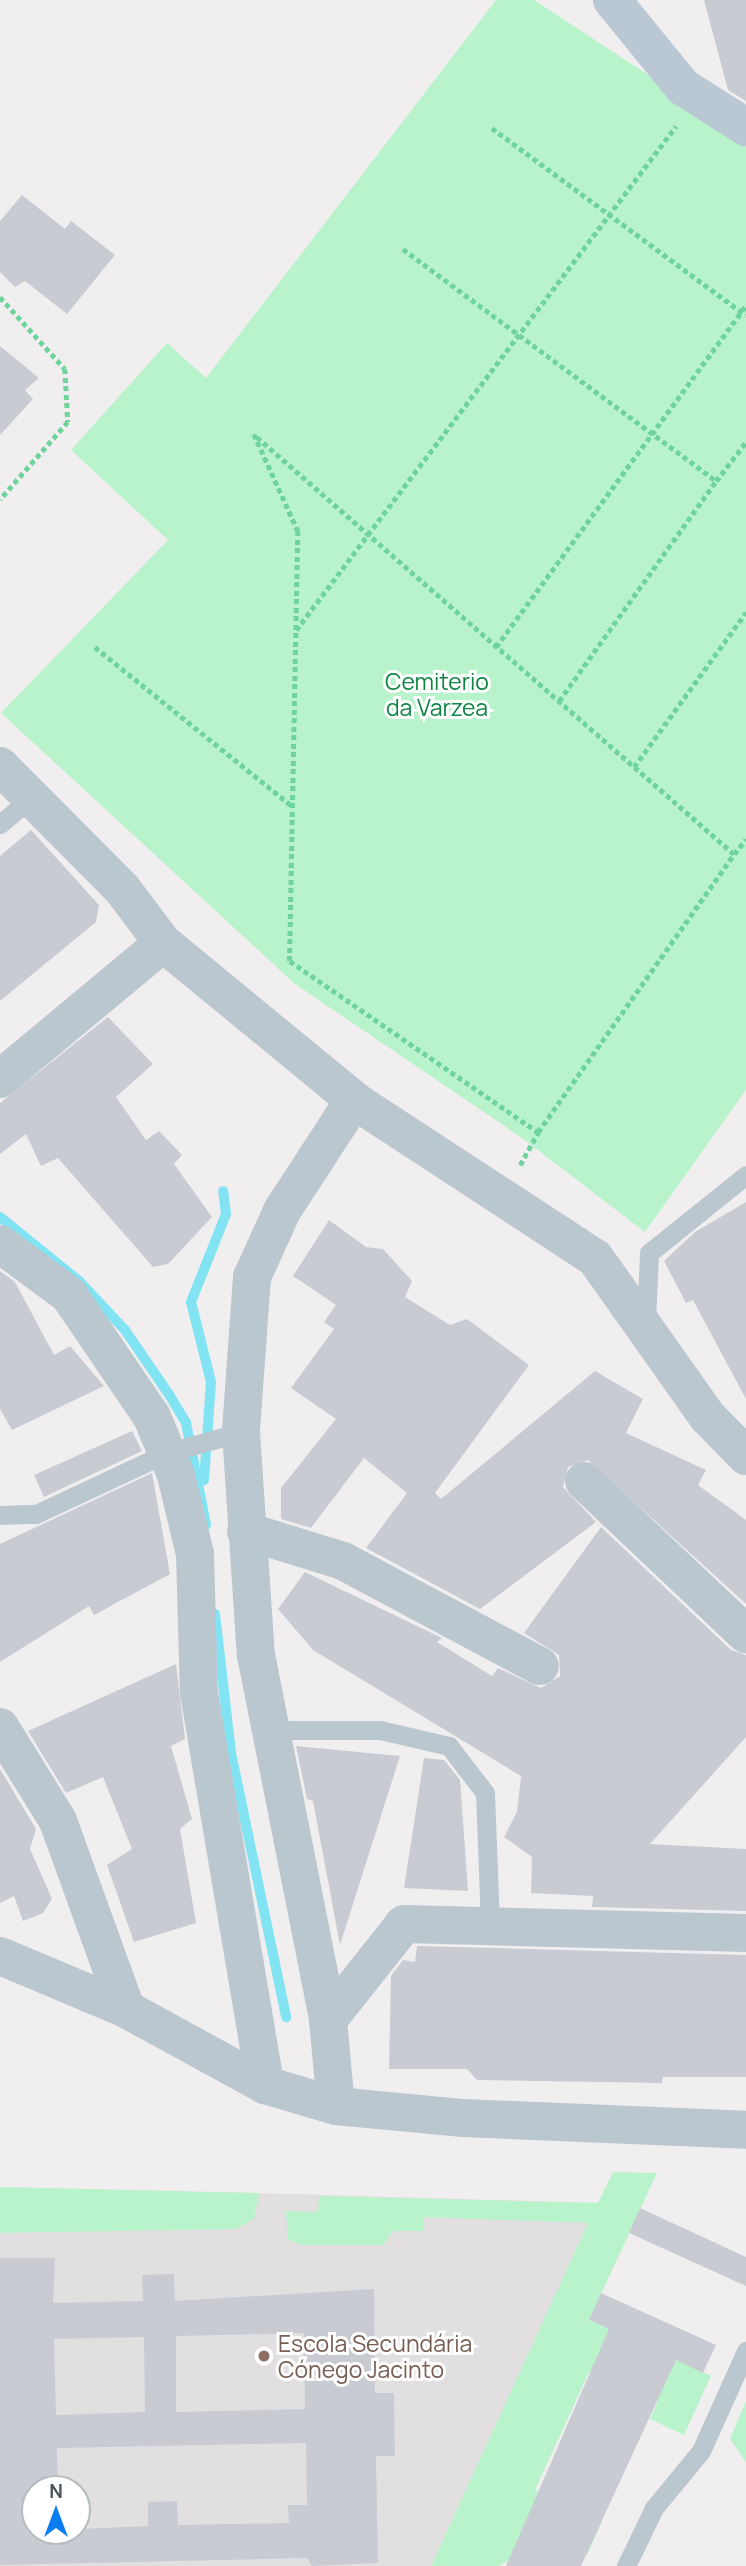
<!DOCTYPE html>
<meta charset="utf-8">
<style>
body{margin:0}
#map{position:relative;width:746px;height:2566px;overflow:hidden;background:#f1eeef;font-family:Manrope,sans-serif}
div>[style]{position:absolute}
[style*='--x']{left:calc(var(--x)*1px);top:calc(var(--y)*1px);width:calc(var(--w)*1px);rotate:calc(var(--a)*1deg)}
.education>*{inset:0;background:#e2dfe1}
.green>*{inset:0;background:#b9f3cc}
.stream>*{height:10px;margin:-5px;padding:0 5px;transform-origin:5px;border-radius:5px;background:#82e3f3}
.building>*{inset:0;background:#c8ccd2}
.path>*{height:4.5px;margin-top:-2.25px;transform-origin:0;background:repeating-linear-gradient(90deg,#6ed49b 0 5px,transparent 0 8.5px)}
.lane>*{height:19px;margin:-9.5px;padding:0 9.5px;transform-origin:9.5px;border-radius:9.5px;background:#bbc7cf}
.street>*{height:38px;margin:-19px;padding:0 19px;transform-origin:19px;border-radius:19px;background:#bbc7cf}
.secondary>*{height:38px;margin:-19px;padding:0 19px;transform-origin:19px;border-radius:19px;background:#bac8d4}
.dots>*{width:19px;height:19px;translate:-50% -50%;box-sizing:border-box;border:4px solid #fff;border-radius:50%}
span{translate:-50% -50%;white-space:nowrap;text-align:center;line-height:1.15;-webkit-text-stroke:6px #fff;paint-order:stroke}
.park-label{font-size:23px;color:#0f8643}
.education-label{font-size:23px;color:#785e54}
.left{translate:0 -50%;text-align:left}
.north{position:absolute;left:21px;top:2475px;width:70px;height:70px;box-sizing:border-box;background:#fff;border:2px solid #b5bbbf;border-radius:50%;rotate:0deg;font-size:19px;font-weight:700;line-height:28px;text-align:center;color:#45545e}
.north::after{content:'';display:block;margin:auto;width:24px;height:32px;background:#0a7cf0;clip-path:polygon(50% 0,100% 100%,50% 72%,0 100%)}
</style>
<div id="map">
<div class="education">
<div style="clip-path:polygon(evenodd,0 2187px,259px 2193px,598px 2203px,431px 2566px,0 2566px,0 2187px,35px 2489px,77px 2489px,77px 2531px,35px 2531px,35px 2489px)"></div>
</div>
<div class="green">
<div style="clip-path:polygon(496px 0,534px 0,746px 139px,746px 1090px,645px 1232px,522px 1138px,295px 984px,1px 713px,168px 540px,71px 450px,167px 343px,206px 378px)"></div>
<div style="clip-path:polygon(613px 2172px,657px 2173px,589px 2320px,711px 2376px,684px 2435px,650px 2419px,657px 2403px,589px 2372px,535px 2490px,602px 2522px,587px 2555px,524px 2528px,509px 2560px,499px 2566px,431px 2566px,588px 2223px,424px 2217px,423px 2231px,393px 2231px,383px 2245px,300px 2245px,288px 2239px,286px 2211px,318px 2212px,319px 2196px,598px 2203px)"></div>
<div style="clip-path:polygon(0 2187px,259px 2193px,254px 2219px,236px 2229px,0 2233px)"></div>
<div style="clip-path:polygon(746px 2401px,746px 2462px,730px 2439px)"></div>
</div>
<div class="stream">
<div style="--x:0;--y:1217;--w:102;--a:39"></div>
<div style="--x:79;--y:1281;--w:67;--a:46.8"></div>
<div style="--x:125;--y:1330;--w:80;--a:55.7"></div>
<div style="--x:170;--y:1396;--w:31;--a:59"></div>
<div style="--x:186;--y:1423;--w:104;--a:78.9"></div>
<div style="--x:204;--y:1480;--w:98;--a:-85.9"></div>
<div style="--x:211;--y:1382;--w:82;--a:-104"></div>
<div style="--x:191;--y:1302;--w:95;--a:-68.3"></div>
<div style="--x:226;--y:1214;--w:23;--a:-97"></div>
<div style="--x:215;--y:1614;--w:140;--a:83.4"></div>
<div style="--x:231;--y:1753;--w:270;--a:78.2"></div>
</div>
<div class="building">
<div style="clip-path:polygon(704px 0,746px 0,746px 101px,728px 90px)"></div>
<div style="clip-path:polygon(22px 195px,65px 229px,71px 221px,115px 255px,67px 314px,25px 281px,15px 287px,0 272px,0 221px)"></div>
<div style="clip-path:polygon(0 346px,39px 378px,25px 390px,33px 399px,0 435px)"></div>
<div style="clip-path:polygon(31px 830px,99px 905px,96px 922px,0 1001px,0 856px)"></div>
<div style="clip-path:polygon(108px 1017px,153px 1064px,116px 1097px,146px 1140px,159px 1131px,182px 1155px,174px 1164px,212px 1217px,168px 1264px,153px 1267px,58px 1158px,41px 1166px,26px 1134px,0 1154px,0 1103px)"></div>
<div style="clip-path:polygon(746px 1202px,746px 1399px,693px 1300px,686px 1303px,664px 1261px,695px 1232px)"></div>
<div style="clip-path:polygon(329px 1220px,366px 1247px,383px 1249px,412px 1281px,405px 1297px,450px 1325px,467px 1319px,529px 1365px,435px 1493px,441px 1499px,595px 1371px,643px 1399px,626px 1433px,706px 1470px,698px 1485px,746px 1520px,746px 1604px,588px 1460px,568px 1467px,563px 1487px,596px 1522px,480px 1609px,366px 1548px,407px 1493px,364px 1458px,311px 1528px,281px 1519px,281px 1488px,336px 1419px,291px 1388px,334px 1329px,324px 1322px,336px 1305px,293px 1276px)"></div>
<div style="clip-path:polygon(0 1271px,15px 1282px,54px 1355px,70px 1346px,104px 1386px,12px 1430px,0 1409px)"></div>
<div style="clip-path:polygon(132px 1431px,142px 1451px,44px 1497px,34px 1475px)"></div>
<div style="clip-path:polygon(152px 1473px,170px 1574px,94px 1615px,89px 1606px,0 1662px,0 1544px)"></div>
<div style="clip-path:polygon(601px 1527px,731px 1650px,746px 1655px,746px 1737px,650px 1844px,746px 1849px,746px 1911px,592px 1907px,593px 1896px,531px 1893px,532px 1857px,504px 1837px,517px 1812px,521px 1776px,313px 1650px,278px 1609px,305px 1572px,442px 1638px,437px 1642px,492px 1676px,498px 1668px,541px 1688px,560px 1676px,559px 1655px,524px 1633px)"></div>
<div style="clip-path:polygon(176px 1664px,185px 1739px,171px 1746px,192px 1819px,180px 1829px,196px 1923px,134px 1942px,107px 1865px,132px 1849px,103px 1777px,66px 1793px,28px 1731px)"></div>
<div style="clip-path:polygon(296px 1746px,400px 1756px,340px 1945px,313px 1801px,307px 1799px)"></div>
<div style="clip-path:polygon(424px 1758px,444px 1760px,460px 1780px,468px 1891px,404px 1888px)"></div>
<div style="clip-path:polygon(0 1769px,36px 1829px,30px 1849px,52px 1899px,43px 1913px,23px 1921px,14px 1896px,0 1903px)"></div>
<div style="clip-path:polygon(417px 1946px,746px 1955px,746px 2077px,663px 2077px,662px 2083px,477px 2080px,467px 2069px,389px 2069px,391px 1976px,403px 1960px,415px 1962px)"></div>
<div style="clip-path:polygon(640px 2208px,746px 2257px,746px 2286px,629px 2233px)"></div>
<div style="clip-path:polygon(evenodd,0 2258px,55px 2258px,53px 2303px,143px 2301px,142px 2275px,174px 2274px,175px 2301px,374px 2289px,375px 2393px,394px 2393px,395px 2456px,376px 2456px,378px 2563px,312px 2566px,307px 2558px,0 2565px,0 2258px,304px 2333px,305px 2409px,176px 2412px,176px 2336px,304px 2333px,0 2258px,144px 2337px,145px 2412px,56px 2415px,54px 2339px,144px 2337px,0 2258px,306px 2443px,307px 2505px,288px 2505px,289px 2523px,178px 2525px,177px 2501px,148px 2502px,148px 2526px,35px 2531px,35px 2489px,58px 2489px,57px 2448px,306px 2443px)"></div>
<div style="clip-path:polygon(601px 2293px,716px 2345px,703px 2373px,676px 2360px,581px 2566px,506px 2566px,609px 2329px,589px 2320px)"></div>
</div>
<div class="path">
<div style="--x:492;--y:128;--w:315;--a:36.4"></div>
<div style="--x:403;--y:249;--w:390;--a:36.5"></div>
<div style="--x:716;--y:481;--w:49;--a:-52.4"></div>
<div style="--x:0;--y:297;--w:97;--a:47.9"></div>
<div style="--x:65;--y:369;--w:53;--a:86.8"></div>
<div style="--x:68;--y:422;--w:103;--a:131.1"></div>
<div style="--x:254;--y:434;--w:107;--a:65.6"></div>
<div style="--x:298;--y:531;--w:430;--a:91.1"></div>
<div style="--x:290;--y:961;--w:301;--a:34.6"></div>
<div style="--x:538;--y:1132;--w:340;--a:-54.8"></div>
<div style="--x:257;--y:437;--w:634;--a:41.16"></div>
<div style="--x:734;--y:854;--w:19;--a:-51"></div>
<div style="--x:296;--y:630;--w:631;--a:-52.98"></div>
<div style="--x:95;--y:647;--w:253;--a:38.9"></div>
<div style="--x:496;--y:647;--w:423;--a:-53.8"></div>
<div style="--x:559;--y:701;--w:270;--a:-54.5"></div>
<div style="--x:634;--y:767;--w:191;--a:-54.1"></div>
<div style="--x:520;--y:1165;--w:38;--a:-61"></div>
</div>
<div class="lane">
<div style="--x:0;--y:824;--w:40;--a:-40"></div>
<div style="--x:646;--y:1322;--w:69;--a:-87.5"></div>
<div style="--x:649;--y:1253;--w:124;--a:-38.8"></div>
<div style="--x:0;--y:1515;--w:36;--a:-2"></div>
<div style="--x:36;--y:1514;--w:144;--a:-25.1"></div>
<div style="--x:166;--y:1453;--w:78;--a:-15.6"></div>
<div style="--x:267;--y:1730;--w:113;--a:0"></div>
<div style="--x:380;--y:1730;--w:71;--a:13.1"></div>
<div style="--x:449;--y:1746;--w:59;--a:52.5"></div>
<div style="--x:485;--y:1793;--w:133;--a:87.8"></div>
<div style="--x:626;--y:2566;--w:64;--a:-64.2"></div>
<div style="--x:654;--y:2508;--w:74;--a:-50.5"></div>
<div style="--x:701;--y:2451;--w:110;--a:-65.8"></div>
</div>
<div class="street">
<div style="--x:0;--y:766;--w:175;--a:45.2"></div>
<div style="--x:123;--y:890;--w:66;--a:53"></div>
<div style="--x:163;--y:943;--w:247;--a:39.4"></div>
<div style="--x:0;--y:1079;--w:212;--a:-39.8"></div>
<div style="--x:0;--y:1244;--w:86;--a:36.5"></div>
<div style="--x:69;--y:1295;--w:148;--a:55.8"></div>
<div style="--x:152;--y:1417;--w:63;--a:67.5"></div>
<div style="--x:176;--y:1475;--w:81;--a:76.5"></div>
<div style="--x:195;--y:1554;--w:139;--a:88.4"></div>
<div style="--x:199;--y:1693;--w:398;--a:80.4"></div>
<div style="--x:746;--y:1456;--w:56;--a:-134.3"></div>
<div style="--x:707;--y:1416;--w:194;--a:-125.3"></div>
<div style="--x:595;--y:1258;--w:288;--a:-146.8"></div>
<div style="--x:354;--y:1100;--w:132;--a:123"></div>
<div style="--x:282;--y:1211;--w:72;--a:114.4"></div>
<div style="--x:252;--y:1277;--w:155;--a:94.1"></div>
<div style="--x:241;--y:1432;--w:224;--a:86.2"></div>
<div style="--x:256;--y:1655;--w:372;--a:78.8"></div>
<div style="--x:328;--y:2020;--w:86;--a:84.7"></div>
<div style="--x:336;--y:2106;--w:128;--a:5.4"></div>
<div style="--x:463;--y:2118;--w:283;--a:2.4"></div>
<div style="--x:584;--y:1481;--w:223;--a:43.4"></div>
<div style="--x:246;--y:1531;--w:102;--a:17.2"></div>
<div style="--x:343;--y:1561;--w:223;--a:28.1"></div>
<div style="--x:0;--y:1727;--w:110;--a:58.3"></div>
<div style="--x:58;--y:1821;--w:200;--a:70.1"></div>
<div style="--x:0;--y:1956;--w:137;--a:22.8"></div>
<div style="--x:126;--y:2009;--w:158;--a:28.7"></div>
<div style="--x:265;--y:2085;--w:74;--a:16.5"></div>
<div style="--x:328;--y:2020;--w:122;--a:-51.6"></div>
<div style="--x:404;--y:1924;--w:342;--a:1.5"></div>
</div>
<div class="secondary">
<div style="--x:612;--y:0;--w:112;--a:50.8"></div>
<div style="--x:683;--y:87;--w:75;--a:32.4"></div>
</div>
<div class="dots">
<div style="left:264px;top:2356px;background:#8d6e63"></div>
</div>
<div class="park-label">
<span style="left:437px;top:694px">Cemiterio<br>da Varzea</span>
</div>
<div class="education-label">
<span class="left" style="left:278px;top:2356px">Escola Secundária<br>Cónego Jacinto</span>
</div>
<div class="north">N</div>
</div>
